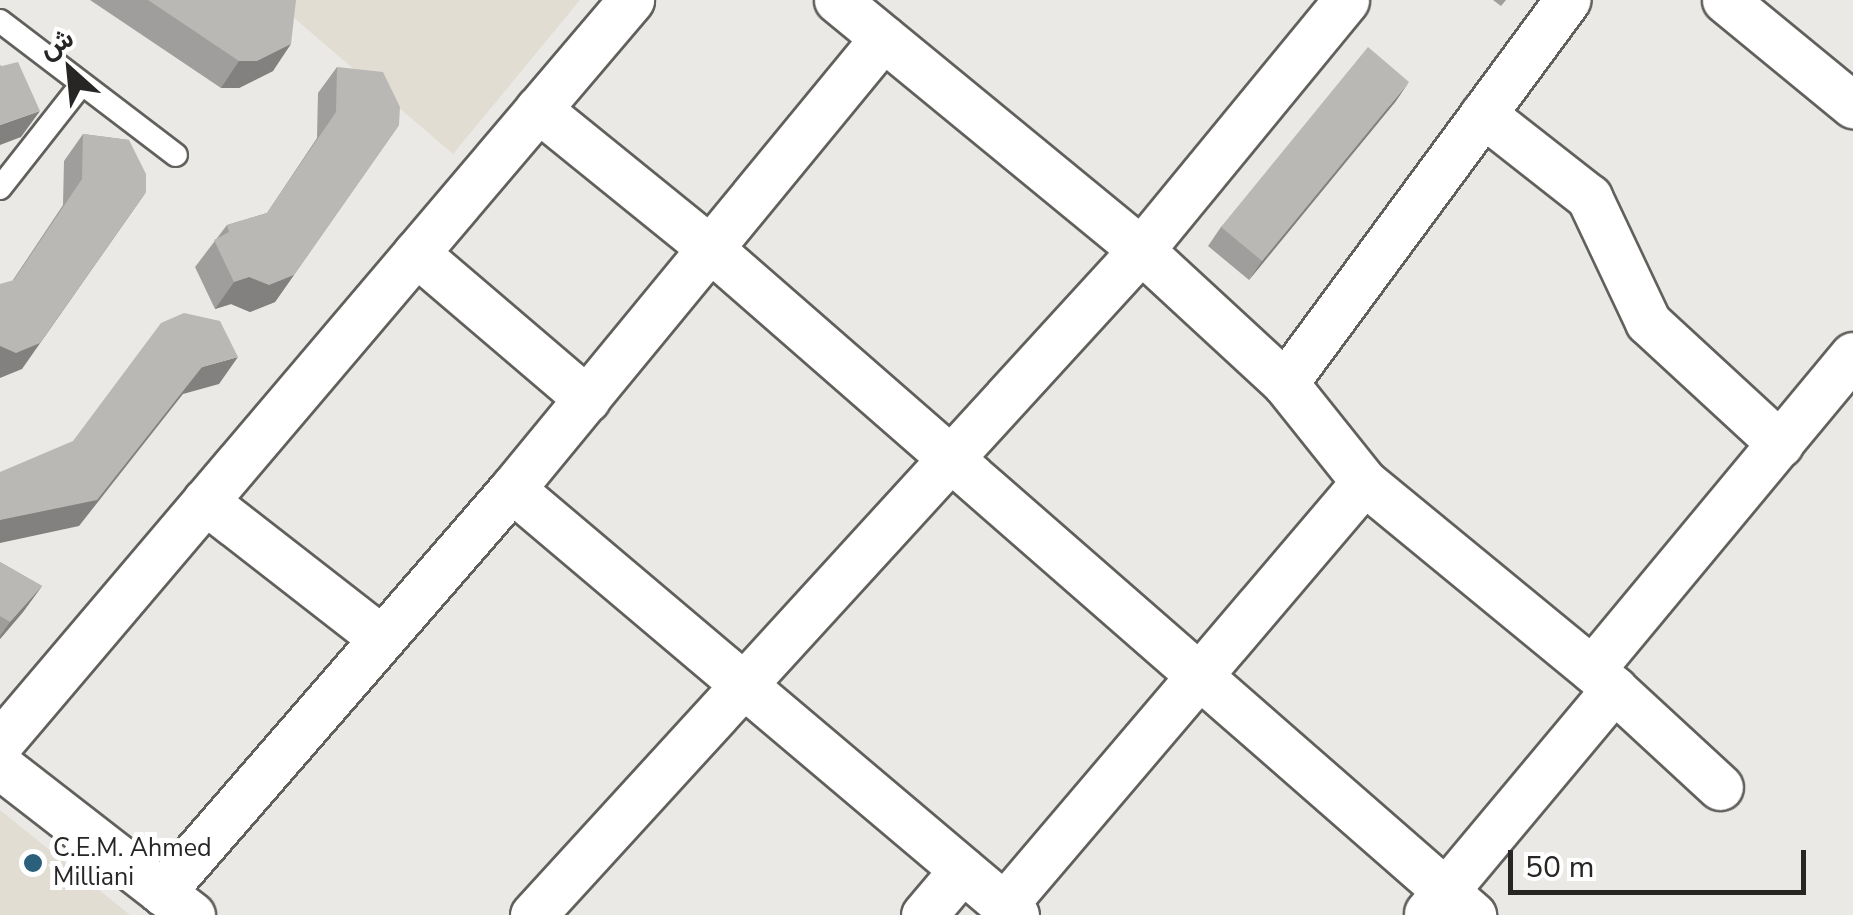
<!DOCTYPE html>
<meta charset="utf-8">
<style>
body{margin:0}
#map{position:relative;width:1853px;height:915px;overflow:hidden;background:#eae9e5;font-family:"Nunito Sans",Vazirmatn,sans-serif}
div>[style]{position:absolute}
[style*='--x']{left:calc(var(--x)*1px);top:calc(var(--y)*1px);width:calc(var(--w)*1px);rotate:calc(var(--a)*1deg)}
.built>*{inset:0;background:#e2ddd3}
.roads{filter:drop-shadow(2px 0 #61605d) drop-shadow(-2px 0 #61605d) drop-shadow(0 2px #61605d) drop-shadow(0 -2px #61605d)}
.service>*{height:22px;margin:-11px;padding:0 11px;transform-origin:11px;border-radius:11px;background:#fff}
.minor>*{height:45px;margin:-22.5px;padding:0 22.5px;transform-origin:22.5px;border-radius:22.5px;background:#fff}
.wall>*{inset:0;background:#9f9e9c}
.shaded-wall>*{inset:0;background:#82817f}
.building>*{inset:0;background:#b9b8b5}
.dots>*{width:28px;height:28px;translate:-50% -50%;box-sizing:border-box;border:5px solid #fff;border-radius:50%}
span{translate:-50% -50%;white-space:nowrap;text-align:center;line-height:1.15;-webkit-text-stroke:10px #fff;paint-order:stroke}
.poi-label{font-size:25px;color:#272625}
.left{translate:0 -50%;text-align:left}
.north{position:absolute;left:20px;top:20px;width:100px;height:100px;-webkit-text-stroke:8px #fff;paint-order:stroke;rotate:333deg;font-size:28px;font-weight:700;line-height:40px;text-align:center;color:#272625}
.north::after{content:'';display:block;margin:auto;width:35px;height:45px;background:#272625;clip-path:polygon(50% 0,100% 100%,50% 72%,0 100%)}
.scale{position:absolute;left:1508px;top:850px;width:298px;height:45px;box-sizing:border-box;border:5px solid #272625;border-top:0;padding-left:12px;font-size:30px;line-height:35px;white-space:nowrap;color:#272625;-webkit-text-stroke:8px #fff;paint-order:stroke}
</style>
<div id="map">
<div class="built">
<div style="clip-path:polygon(273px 0,580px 0,453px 154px)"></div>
<div style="clip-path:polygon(0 810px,130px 915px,0 915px)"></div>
</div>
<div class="roads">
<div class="service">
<div style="--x:0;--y:21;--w:221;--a:37.3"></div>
<div style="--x:0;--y:188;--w:131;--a:-51.8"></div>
</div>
<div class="minor">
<div style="--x:837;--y:0;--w:394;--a:39.4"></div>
<div style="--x:1141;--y:250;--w:196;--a:42.7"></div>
<div style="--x:1285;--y:383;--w:127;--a:51.4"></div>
<div style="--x:1364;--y:482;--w:295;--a:39.4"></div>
<div style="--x:1592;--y:669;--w:174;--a:42.7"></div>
<div style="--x:1725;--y:0;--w:166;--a:39.4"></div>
<div style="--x:538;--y:109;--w:224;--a:39"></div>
<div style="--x:712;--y:250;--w:1011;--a:41.15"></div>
<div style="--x:1483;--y:114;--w:135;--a:38.1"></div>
<div style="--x:1589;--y:197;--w:138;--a:64.7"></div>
<div style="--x:1648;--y:322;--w:180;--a:42.7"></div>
<div style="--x:416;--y:253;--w:225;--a:40.5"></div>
<div style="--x:1285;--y:383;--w:476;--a:-53.6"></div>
<div style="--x:512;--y:489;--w:660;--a:40.21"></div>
<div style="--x:205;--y:501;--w:224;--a:37.9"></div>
<div style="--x:1592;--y:669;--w:408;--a:-50.3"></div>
<div style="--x:0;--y:743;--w:975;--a:-49.66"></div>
<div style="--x:0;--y:766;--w:243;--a:37.8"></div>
<div style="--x:162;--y:892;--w:534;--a:-49.03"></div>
<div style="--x:512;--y:489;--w:584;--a:-50.56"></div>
<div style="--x:1004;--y:905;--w:555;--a:-49.6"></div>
<div style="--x:1427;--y:913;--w:292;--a:-50.1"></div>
<div style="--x:533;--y:915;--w:901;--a:-47.56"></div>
<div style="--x:1141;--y:250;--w:323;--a:-50.6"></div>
<div style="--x:924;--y:915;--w:59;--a:-49.8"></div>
</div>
</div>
<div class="wall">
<div style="clip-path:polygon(90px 0,296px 0,273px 71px,239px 88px,221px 88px)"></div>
<div style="clip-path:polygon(1493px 0,1506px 0,1501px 6px)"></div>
<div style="clip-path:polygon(337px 67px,399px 125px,275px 302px,250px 312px,231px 304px,215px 309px,195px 267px,227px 225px,267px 213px,317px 138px,318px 93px)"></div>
<div style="clip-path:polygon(1396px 101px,1249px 280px,1208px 246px,1221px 227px)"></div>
<div style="clip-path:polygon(83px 134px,129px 140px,22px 369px,13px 280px,63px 205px,64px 161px)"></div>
<div style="clip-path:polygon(0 562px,42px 586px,23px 612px,0 639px)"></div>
</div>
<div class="shaded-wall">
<div style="clip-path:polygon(291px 44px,273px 71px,239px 88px,221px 88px,239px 61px)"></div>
<div style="clip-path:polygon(1409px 82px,1396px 101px,1249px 280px,1262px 261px)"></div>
<div style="clip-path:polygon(40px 111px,21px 137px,0 145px,0 125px)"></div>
<div style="clip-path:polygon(146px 192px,22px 369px,0 378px,0 346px)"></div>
<div style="clip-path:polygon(294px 275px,275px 302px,250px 312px,231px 304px,215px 309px,234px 282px,249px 277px)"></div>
<div style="clip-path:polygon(238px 357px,219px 384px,183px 394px,79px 526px,0 543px,0 520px,202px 367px)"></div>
<div style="clip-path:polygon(42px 586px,23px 612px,0 639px,0 636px,10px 622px)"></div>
</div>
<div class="building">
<div style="clip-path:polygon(148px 0,296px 0,291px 44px,257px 61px,239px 61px)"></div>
<div style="clip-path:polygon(1368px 47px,1409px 82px,1262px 261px,1221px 227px)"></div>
<div style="clip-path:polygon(18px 62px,40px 111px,0 125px,0 65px,2px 66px)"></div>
<div style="clip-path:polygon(337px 67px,383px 72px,400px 107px,399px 125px,294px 275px,269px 285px,249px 277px,234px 282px,214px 240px,229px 232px,227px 225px,267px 213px,336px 112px)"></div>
<div style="clip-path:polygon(83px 134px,129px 140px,146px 174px,146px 192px,40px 343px,16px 353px,0 346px,0 284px,14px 280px,82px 179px)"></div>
<div style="clip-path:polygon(184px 313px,220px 321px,238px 357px,202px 367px,97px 500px,0 520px,0 472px,73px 441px,161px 323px)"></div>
<div style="clip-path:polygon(0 562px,42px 586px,10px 622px,0 616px)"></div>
</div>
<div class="dots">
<div style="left:33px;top:863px;background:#2b607c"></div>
</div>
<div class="poi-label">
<span class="left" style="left:53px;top:863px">C.E.M. Ahmed<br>Milliani</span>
</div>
<div class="north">ش</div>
<div class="scale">50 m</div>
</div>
